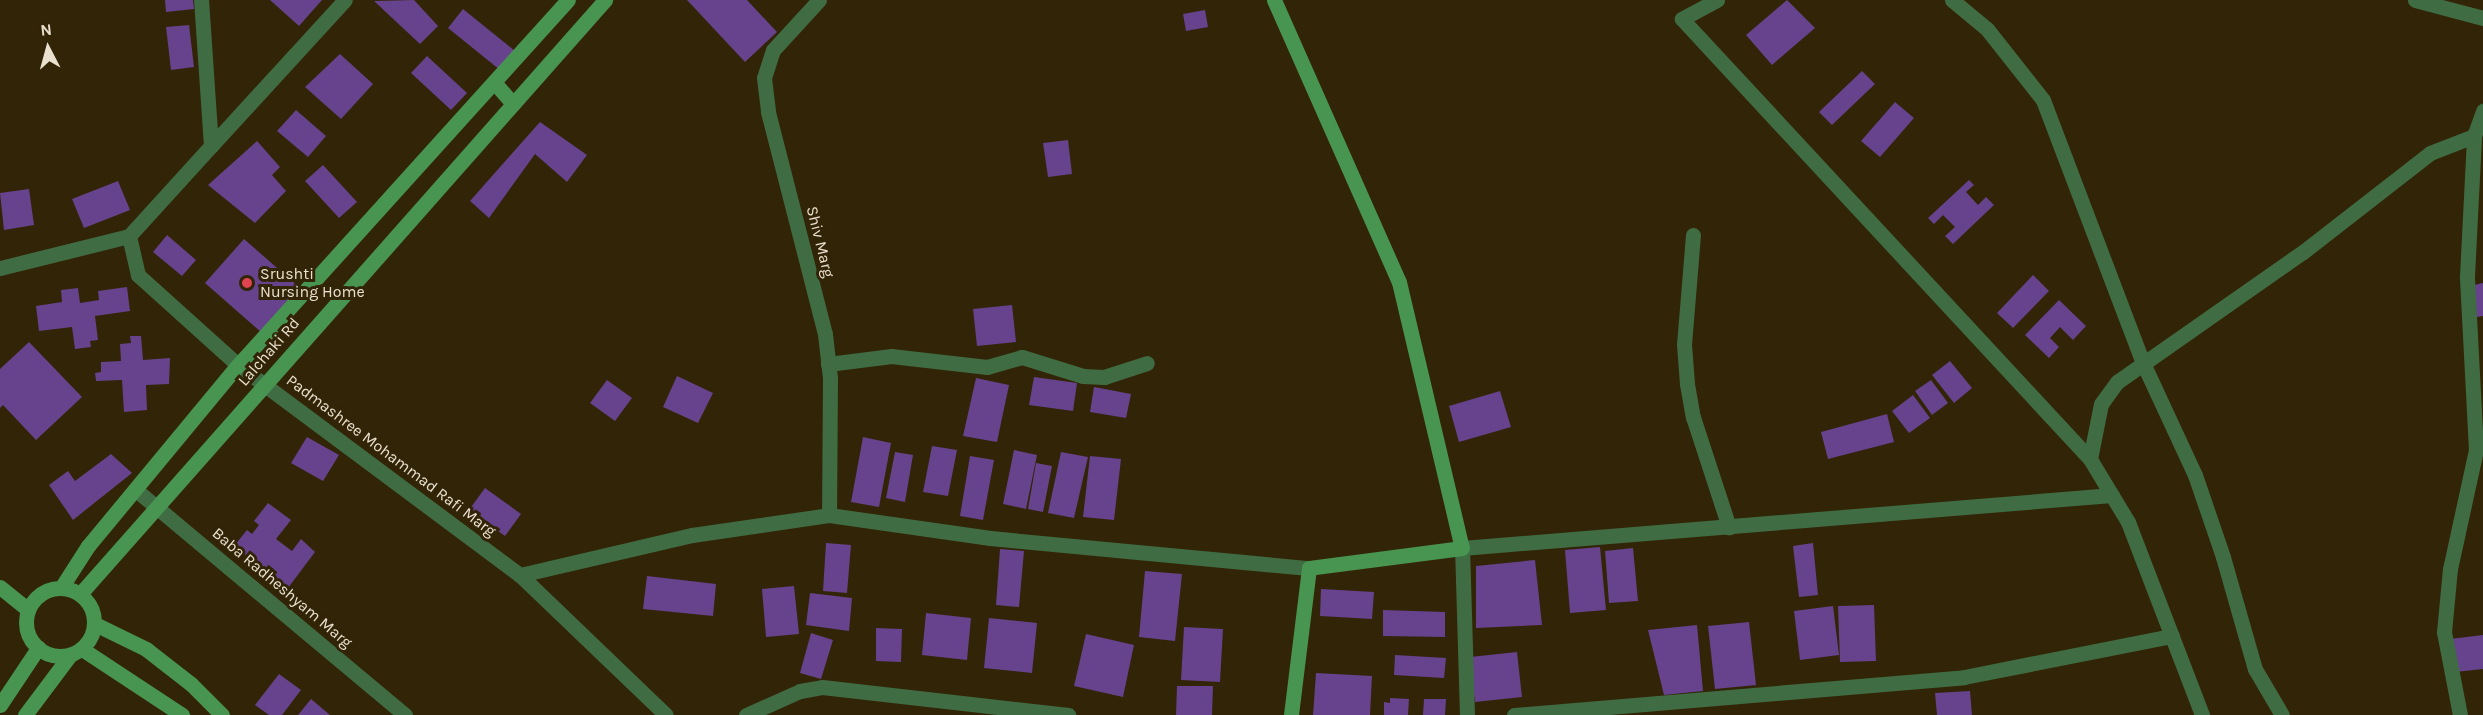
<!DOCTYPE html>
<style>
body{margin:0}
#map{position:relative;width:2483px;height:715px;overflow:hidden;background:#322406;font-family:Karla,sans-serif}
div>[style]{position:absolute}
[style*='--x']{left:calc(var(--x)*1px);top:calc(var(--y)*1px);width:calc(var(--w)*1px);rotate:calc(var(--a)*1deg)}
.building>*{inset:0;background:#67428d}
.street>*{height:15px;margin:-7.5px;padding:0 7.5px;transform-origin:7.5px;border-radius:7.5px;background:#3f6c43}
.secondary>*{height:15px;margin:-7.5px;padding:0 7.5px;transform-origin:7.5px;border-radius:7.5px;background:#489451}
.secondary>.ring{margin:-7.5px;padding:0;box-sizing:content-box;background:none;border:15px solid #489451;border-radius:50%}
.dots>*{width:16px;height:16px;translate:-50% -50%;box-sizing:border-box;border:3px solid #322406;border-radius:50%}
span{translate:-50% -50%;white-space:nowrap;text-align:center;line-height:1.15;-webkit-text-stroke:6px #322406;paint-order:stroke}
.street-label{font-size:16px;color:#e9e0cf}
.poi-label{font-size:16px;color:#e9e0cf}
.left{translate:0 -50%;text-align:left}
.north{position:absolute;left:18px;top:18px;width:60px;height:60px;-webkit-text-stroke:4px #322406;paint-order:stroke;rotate:354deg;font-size:16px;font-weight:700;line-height:24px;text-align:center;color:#e9e0cf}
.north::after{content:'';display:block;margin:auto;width:21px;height:27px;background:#e9e0cf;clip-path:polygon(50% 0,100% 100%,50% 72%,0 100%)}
</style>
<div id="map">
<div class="building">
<div style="clip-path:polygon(165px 0,193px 0,194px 9px,166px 12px)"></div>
<div style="clip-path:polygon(270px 0,322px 0,299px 26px)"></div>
<div style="clip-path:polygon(414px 0,438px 26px,420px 44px,374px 1px)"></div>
<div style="clip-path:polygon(687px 0,747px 0,777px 32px,745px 62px)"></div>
<div style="clip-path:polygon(1787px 0,1815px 28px,1772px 65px,1746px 35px)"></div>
<div style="clip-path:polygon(463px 9px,515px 51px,500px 70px,448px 28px)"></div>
<div style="clip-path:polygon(1205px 10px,1208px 27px,1186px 31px,1183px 14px)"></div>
<div style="clip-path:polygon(189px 25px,194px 67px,171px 70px,166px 27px)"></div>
<div style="clip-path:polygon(340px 54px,373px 84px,341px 119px,305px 87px)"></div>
<div style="clip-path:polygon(427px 56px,467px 93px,451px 110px,411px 73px)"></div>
<div style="clip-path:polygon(1862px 71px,1875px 84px,1832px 125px,1819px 112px)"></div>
<div style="clip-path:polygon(1895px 102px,1914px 118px,1880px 157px,1861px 141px)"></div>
<div style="clip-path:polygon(296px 110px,326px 136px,308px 157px,277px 131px)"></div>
<div style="clip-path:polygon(540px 122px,587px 155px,567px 182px,535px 154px,489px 218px,470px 201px)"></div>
<div style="clip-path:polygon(1068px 140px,1072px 174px,1048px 177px,1043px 143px)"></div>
<div style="clip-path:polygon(257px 141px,280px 167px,272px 175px,286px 191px,255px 223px,208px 185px)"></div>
<div style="clip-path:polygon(323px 165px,357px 202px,339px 218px,305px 181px)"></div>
<div style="clip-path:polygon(1969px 180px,1974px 185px,1966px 192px,1978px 205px,1986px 197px,1994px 205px,1953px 244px,1945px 236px,1955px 227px,1943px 215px,1934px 224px,1928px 218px)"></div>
<div style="clip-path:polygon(118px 181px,130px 210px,84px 228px,72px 199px)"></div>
<div style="clip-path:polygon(29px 189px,34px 225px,4px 230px,0 193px)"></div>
<div style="clip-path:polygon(167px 235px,196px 260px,182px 276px,153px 252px)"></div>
<div style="clip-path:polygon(244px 239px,300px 288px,261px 332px,205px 283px)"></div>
<div style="clip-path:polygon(2033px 275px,2049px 291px,2013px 328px,1997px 313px)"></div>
<div style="clip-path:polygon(2483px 283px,2483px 316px,2477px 317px,2470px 286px)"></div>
<div style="clip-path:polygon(127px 287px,130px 311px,95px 316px,98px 340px,90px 341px,91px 347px,75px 349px,72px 327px,39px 331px,36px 306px,62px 302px,61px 290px,78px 288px,80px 303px,99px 300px,98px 291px)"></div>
<div style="clip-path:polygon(2059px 300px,2086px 326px,2073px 340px,2060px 327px,2050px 338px,2059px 347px,2049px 358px,2025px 335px)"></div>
<div style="clip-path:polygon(1012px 305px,1016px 342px,977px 346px,973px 309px)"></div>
<div style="clip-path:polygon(130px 336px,141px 336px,143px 360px,170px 358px,169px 384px,146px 385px,147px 410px,124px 412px,122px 380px,96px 381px,95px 373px,101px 372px,101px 362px,121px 361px,120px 344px,131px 343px)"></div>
<div style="clip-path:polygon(29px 342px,82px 397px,36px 440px,3px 405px,0 408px,0 369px)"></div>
<div style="clip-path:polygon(1950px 361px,1972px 388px,1954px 403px,1932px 375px)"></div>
<div style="clip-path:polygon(677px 376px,713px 393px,698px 423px,663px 407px)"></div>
<div style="clip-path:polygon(1034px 377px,1077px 383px,1073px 411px,1029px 405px)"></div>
<div style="clip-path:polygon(976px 378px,1009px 385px,997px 442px,963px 436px)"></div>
<div style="clip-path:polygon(607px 380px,632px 398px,615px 421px,590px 403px)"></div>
<div style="clip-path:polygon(1931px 380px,1948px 403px,1932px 415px,1915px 391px)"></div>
<div style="clip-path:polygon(1094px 387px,1131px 394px,1126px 418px,1090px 412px)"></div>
<div style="clip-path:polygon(1500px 391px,1511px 427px,1459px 442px,1449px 406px)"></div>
<div style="clip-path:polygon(1913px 395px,1930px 418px,1909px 433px,1892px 411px)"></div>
<div style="clip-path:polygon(1887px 414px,1894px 442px,1828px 459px,1821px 432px)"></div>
<div style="clip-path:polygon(307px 437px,339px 455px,323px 481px,291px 463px)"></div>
<div style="clip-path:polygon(863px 437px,891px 443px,879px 507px,851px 502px)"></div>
<div style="clip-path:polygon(932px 446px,957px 450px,948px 496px,923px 492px)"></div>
<div style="clip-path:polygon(1014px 450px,1037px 455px,1026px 509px,1003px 504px)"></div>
<div style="clip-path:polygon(895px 452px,913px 455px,905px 502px,886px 498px)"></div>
<div style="clip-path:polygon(1061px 452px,1088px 457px,1074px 518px,1048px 513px)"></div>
<div style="clip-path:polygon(111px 454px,132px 473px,73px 520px,49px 485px,68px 471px,75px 481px)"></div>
<div style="clip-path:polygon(970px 456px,994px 460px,983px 520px,960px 516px)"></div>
<div style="clip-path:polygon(1090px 456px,1121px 459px,1114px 520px,1083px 517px)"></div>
<div style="clip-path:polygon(1036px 463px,1052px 466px,1043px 512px,1028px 509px)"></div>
<div style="clip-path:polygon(485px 488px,521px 514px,505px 536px,469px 510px)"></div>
<div style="clip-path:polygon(268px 503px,291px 520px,276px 539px,292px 551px,301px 539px,315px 552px,288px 588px,234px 546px,247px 530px,252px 534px,259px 525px,254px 521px)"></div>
<div style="clip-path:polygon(826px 543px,851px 545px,847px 593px,823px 591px)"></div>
<div style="clip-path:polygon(1813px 543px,1818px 595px,1799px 597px,1793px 546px)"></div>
<div style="clip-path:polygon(1600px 547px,1606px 610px,1570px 613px,1565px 550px)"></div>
<div style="clip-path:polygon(1633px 548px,1638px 601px,1609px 603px,1605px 551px)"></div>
<div style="clip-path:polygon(1000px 549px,1024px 551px,1019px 607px,996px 605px)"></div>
<div style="clip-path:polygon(1535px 560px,1542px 625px,1476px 628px,1476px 566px)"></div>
<div style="clip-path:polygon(1145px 571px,1182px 574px,1175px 641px,1139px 637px)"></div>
<div style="clip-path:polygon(647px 576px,716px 584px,713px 616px,643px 609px)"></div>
<div style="clip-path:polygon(794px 586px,799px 634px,766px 637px,762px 589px)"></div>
<div style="clip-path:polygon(1321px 589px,1374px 592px,1372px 619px,1320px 616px)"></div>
<div style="clip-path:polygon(810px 593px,852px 598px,849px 631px,806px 625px)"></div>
<div style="clip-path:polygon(1874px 605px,1876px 661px,1840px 662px,1838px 606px)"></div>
<div style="clip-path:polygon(1833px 606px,1839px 655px,1800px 660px,1794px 611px)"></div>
<div style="clip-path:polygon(1383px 610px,1445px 612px,1445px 637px,1383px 636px)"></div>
<div style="clip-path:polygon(926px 613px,971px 618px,967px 660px,922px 655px)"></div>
<div style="clip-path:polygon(989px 618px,1037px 623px,1032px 673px,984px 668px)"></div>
<div style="clip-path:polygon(1749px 622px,1756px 685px,1715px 689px,1708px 626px)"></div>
<div style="clip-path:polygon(1697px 625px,1703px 691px,1664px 695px,1648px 630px)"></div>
<div style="clip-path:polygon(1184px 627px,1223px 629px,1220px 682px,1181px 680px)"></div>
<div style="clip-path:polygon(876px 628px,902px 629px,901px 662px,876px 661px)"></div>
<div style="clip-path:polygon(811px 633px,833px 640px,821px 679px,800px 673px)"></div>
<div style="clip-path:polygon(1086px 634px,1134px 645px,1123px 697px,1074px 686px)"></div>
<div style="clip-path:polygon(2483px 635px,2483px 669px,2455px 672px,2450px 639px)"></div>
<div style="clip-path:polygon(1517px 652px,1522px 697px,1475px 702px,1470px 657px)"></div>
<div style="clip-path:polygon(1395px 655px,1446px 658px,1444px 678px,1394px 675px)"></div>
<div style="clip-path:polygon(1316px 673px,1372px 676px,1370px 715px,1313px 715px)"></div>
<div style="clip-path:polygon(279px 674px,301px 690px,282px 715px,269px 715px,255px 705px)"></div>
<div style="clip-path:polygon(1177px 686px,1213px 686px,1212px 715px,1176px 715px)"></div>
<div style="clip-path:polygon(1970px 691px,1972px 715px,1937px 715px,1935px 693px)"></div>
<div style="clip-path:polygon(1390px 698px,1409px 699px,1408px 715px,1384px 715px,1384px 702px,1390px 703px)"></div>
<div style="clip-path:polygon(311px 699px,330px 715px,298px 715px)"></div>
<div style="clip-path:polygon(1424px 699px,1446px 699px,1445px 715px,1423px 715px)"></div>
</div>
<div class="street">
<div style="--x:819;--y:0;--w:68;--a:132.6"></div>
<div style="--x:773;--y:50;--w:29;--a:108"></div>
<div style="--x:764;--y:78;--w:34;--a:83"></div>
<div style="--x:768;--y:112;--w:229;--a:75.6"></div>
<div style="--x:825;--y:334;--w:44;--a:83.5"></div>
<div style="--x:830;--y:378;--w:137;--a:90.4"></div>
<div style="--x:1717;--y:0;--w:40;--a:152"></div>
<div style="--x:1682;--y:19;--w:600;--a:47.16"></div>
<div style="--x:2090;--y:459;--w:74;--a:58.9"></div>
<div style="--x:2128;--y:522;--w:207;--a:69"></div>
<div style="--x:1952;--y:0;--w:45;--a:39.6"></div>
<div style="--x:1987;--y:29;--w:90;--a:51.7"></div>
<div style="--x:2043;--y:100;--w:281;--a:69.2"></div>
<div style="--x:2143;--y:363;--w:123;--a:65.1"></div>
<div style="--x:2195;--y:475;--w:87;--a:71.1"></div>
<div style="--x:2223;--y:557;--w:116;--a:74.1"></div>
<div style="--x:2255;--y:669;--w:53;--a:59.6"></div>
<div style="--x:2415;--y:0;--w:70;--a:14.8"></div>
<div style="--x:211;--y:146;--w:198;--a:-47.5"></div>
<div style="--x:1693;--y:235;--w:109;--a:94.7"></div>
<div style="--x:1684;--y:344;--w:40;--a:85.7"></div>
<div style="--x:1687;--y:384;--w:34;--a:80"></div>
<div style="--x:1693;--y:417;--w:116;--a:71.9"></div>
<div style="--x:129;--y:236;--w:40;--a:77"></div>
<div style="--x:138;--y:275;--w:135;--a:42"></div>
<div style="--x:238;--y:365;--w:352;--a:36.7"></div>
<div style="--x:520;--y:575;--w:202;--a:43.8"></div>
<div style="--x:129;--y:236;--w:122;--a:-47.7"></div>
<div style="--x:211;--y:146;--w:146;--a:-93.9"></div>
<div style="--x:0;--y:268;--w:133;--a:-13.9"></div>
<div style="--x:828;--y:364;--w:64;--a:-7.2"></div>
<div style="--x:891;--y:356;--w:97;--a:6.5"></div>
<div style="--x:987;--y:367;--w:36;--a:-16"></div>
<div style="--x:1022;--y:357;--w:64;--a:17.3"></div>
<div style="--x:1083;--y:376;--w:21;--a:3"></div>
<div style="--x:1104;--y:377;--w:45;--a:-18"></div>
<div style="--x:2090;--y:459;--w:56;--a:-78.7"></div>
<div style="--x:2101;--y:404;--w:27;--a:-54"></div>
<div style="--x:2117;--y:382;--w:227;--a:-35"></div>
<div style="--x:2303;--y:252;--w:161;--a:-37.9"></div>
<div style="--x:2430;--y:153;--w:47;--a:-21.1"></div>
<div style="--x:136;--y:490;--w:351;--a:39.9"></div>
<div style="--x:520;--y:575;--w:177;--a:-13.1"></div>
<div style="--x:692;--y:535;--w:138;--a:-8.3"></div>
<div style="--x:829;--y:515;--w:163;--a:8.1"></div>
<div style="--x:990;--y:538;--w:320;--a:5.4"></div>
<div style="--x:746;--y:715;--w:59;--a:-24"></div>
<div style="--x:800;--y:691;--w:22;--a:-10"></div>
<div style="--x:822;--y:687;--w:248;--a:6.5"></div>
<div style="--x:1467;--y:715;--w:167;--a:-91.7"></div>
<div style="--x:1462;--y:548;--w:652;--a:-4.66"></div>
<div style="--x:1514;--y:715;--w:452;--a:-4.8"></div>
<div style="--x:1964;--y:677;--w:212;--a:-11.2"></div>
<div style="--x:2460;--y:715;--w:85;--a:-100.9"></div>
<div style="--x:2444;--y:632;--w:63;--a:-84.6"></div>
<div style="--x:2450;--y:569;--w:122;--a:-77.7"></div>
<div style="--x:2476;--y:450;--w:174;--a:-93"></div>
<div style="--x:2467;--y:276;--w:140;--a:-87.1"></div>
<div style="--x:2474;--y:136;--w:27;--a:-70"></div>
</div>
<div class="secondary">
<div style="--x:1274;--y:0;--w:308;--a:66.1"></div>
<div style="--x:1399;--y:282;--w:273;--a:76.7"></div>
<div style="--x:1462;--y:548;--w:154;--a:172.6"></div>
<div style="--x:1309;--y:568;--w:148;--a:97"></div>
<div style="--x:494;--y:82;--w:29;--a:49"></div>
<div style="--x:0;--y:587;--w:36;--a:39"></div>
<div class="ring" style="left:26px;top:588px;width:53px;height:53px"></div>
<div style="--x:61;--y:588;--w:50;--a:-57.3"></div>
<div style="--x:88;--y:546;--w:235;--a:-50.4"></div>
<div style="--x:238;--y:365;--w:492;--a:-47.9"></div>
<div style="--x:80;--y:594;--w:793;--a:-48.53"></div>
<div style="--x:95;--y:624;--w:57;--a:26.1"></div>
<div style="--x:146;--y:649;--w:57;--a:37.9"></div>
<div style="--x:191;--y:684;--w:44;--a:45"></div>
<div style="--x:82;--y:649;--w:120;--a:33.4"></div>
<div style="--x:0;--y:705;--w:69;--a:-56.3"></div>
<div style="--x:25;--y:715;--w:75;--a:-53.1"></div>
</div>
<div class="dots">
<div style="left:247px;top:283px;background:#e0444e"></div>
</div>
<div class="street-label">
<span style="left:820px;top:242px;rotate:76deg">Shiv Marg</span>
<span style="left:269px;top:352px;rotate:-49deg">Lalchaki Rd</span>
<span style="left:391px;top:456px;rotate:37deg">Padmashree Mohammad Rafi Marg</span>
<span style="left:282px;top:588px;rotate:40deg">Baba Radheshyam Marg</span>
</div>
<div class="poi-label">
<span class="left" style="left:260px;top:283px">Srushti<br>Nursing Home</span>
</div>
<div class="north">N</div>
</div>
